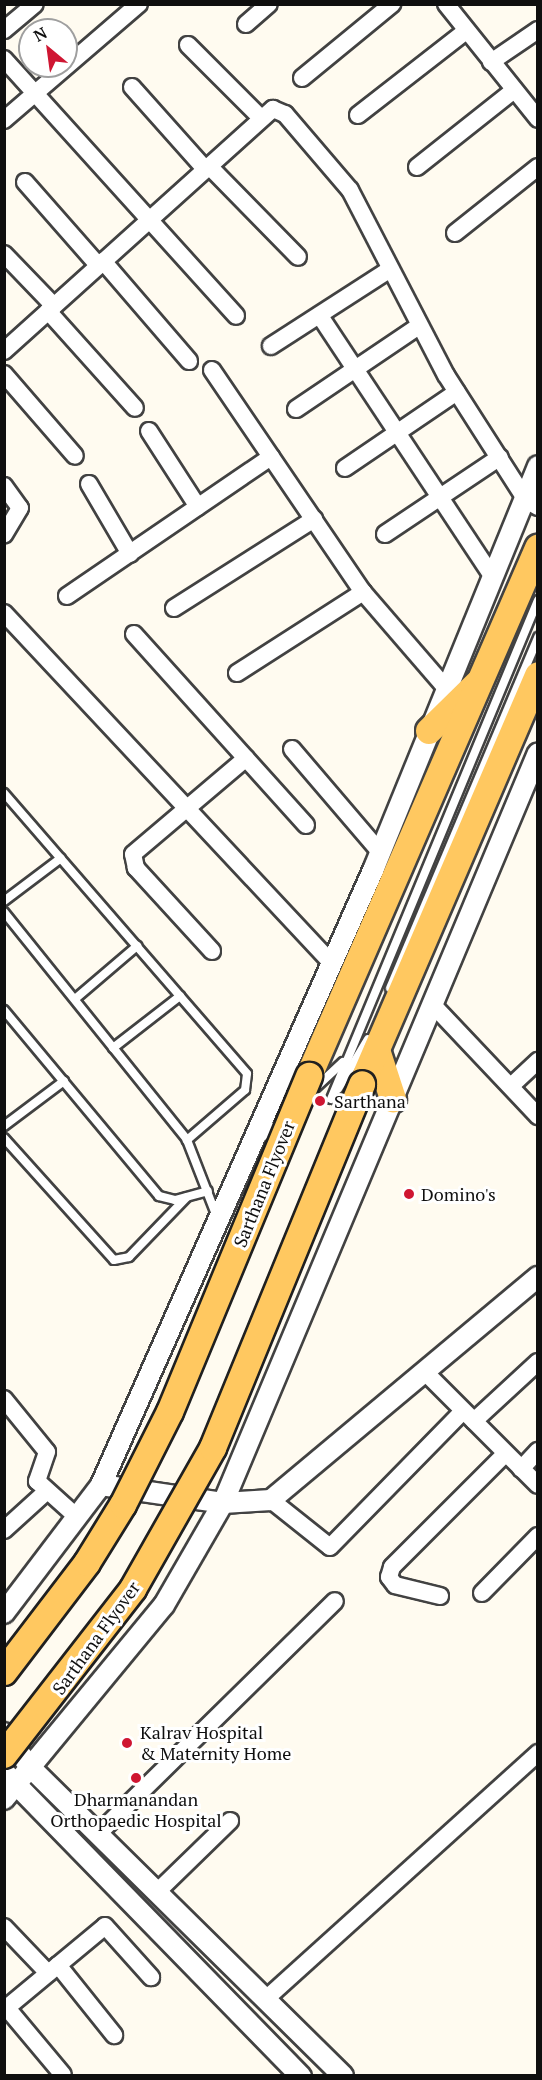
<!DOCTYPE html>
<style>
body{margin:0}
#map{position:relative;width:542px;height:2080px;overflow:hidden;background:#fffbf0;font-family:"PT Serif",serif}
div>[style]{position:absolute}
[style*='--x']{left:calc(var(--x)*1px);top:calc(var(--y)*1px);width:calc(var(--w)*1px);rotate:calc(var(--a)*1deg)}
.roads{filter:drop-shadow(2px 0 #424242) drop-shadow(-2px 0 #424242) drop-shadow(0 2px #424242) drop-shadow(0 -2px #424242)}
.service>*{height:8px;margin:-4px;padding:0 4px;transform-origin:4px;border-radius:4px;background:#fff}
.minor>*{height:16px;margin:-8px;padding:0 8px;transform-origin:8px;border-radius:8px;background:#fff}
.tertiary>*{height:20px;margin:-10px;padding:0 10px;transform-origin:10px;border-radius:10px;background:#fff}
.primary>*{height:26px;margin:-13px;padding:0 13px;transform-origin:13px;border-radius:13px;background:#ffc860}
.bridges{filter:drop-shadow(2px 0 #202020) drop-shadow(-2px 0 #202020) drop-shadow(0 2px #202020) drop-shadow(0 -2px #202020)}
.primary-bridge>*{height:26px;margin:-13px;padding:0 13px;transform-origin:13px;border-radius:13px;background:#ffc860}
.dots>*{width:16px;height:16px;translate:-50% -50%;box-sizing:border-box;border:3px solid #fff;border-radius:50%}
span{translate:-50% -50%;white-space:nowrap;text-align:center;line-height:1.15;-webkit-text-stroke:6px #fff;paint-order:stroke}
.poi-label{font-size:18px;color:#0f0f0f}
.left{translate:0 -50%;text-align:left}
.street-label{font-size:18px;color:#0f0f0f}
.frame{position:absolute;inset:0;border:6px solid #0f0f0f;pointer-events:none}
.north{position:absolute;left:18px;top:18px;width:60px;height:60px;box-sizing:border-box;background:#fff;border:2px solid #9f9f9f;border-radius:50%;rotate:331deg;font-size:16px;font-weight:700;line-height:24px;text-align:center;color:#0f0f0f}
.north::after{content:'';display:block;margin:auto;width:21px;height:27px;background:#cf1632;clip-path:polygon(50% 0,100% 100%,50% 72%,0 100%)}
</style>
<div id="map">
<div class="roads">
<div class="service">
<div style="--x:4;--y:793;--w:371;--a:49.1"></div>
<div style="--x:247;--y:1074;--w:16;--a:97"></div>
<div style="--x:245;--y:1090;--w:77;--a:139.2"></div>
<div style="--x:4;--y:901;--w:71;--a:-37"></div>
<div style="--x:4;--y:912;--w:292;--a:51.2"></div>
<div style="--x:187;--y:1140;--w:83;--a:68.7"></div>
<div style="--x:390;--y:988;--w:381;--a:-67.1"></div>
<div style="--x:75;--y:999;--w:82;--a:-40.5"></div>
<div style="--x:4;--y:1010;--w:242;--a:50.2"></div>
<div style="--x:159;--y:1196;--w:16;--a:14"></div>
<div style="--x:175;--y:1200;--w:34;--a:-15"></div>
<div style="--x:113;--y:1048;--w:85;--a:-37.8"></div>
<div style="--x:338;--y:1089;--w:58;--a:-59"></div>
<div style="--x:313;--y:1090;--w:41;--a:-43"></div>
<div style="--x:331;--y:1099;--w:540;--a:-67.47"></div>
<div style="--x:4;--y:1126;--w:75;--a:-36.9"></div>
<div style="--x:4;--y:1138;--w:164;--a:48"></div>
<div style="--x:114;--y:1260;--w:15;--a:-11"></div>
<div style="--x:129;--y:1257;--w:83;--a:-46"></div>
<div style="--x:260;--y:1139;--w:29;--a:-41"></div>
</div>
<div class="minor">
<div style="--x:446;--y:4;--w:147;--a:51.3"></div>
<div style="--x:246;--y:24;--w:30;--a:-41"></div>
<div style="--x:4;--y:30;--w:40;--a:-40"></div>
<div style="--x:188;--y:45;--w:103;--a:45"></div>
<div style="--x:4;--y:59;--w:346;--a:47.9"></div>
<div style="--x:491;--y:62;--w:57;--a:-34.2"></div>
<div style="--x:302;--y:78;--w:117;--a:-39.4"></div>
<div style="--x:132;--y:87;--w:110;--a:48.3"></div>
<div style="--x:358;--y:115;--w:137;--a:-37.9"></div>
<div style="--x:4;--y:120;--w:178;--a:-40.7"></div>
<div style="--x:209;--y:166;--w:127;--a:45.6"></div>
<div style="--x:417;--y:167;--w:124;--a:-38.4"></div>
<div style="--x:25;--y:182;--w:111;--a:48.7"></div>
<div style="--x:455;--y:233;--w:106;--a:-38.5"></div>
<div style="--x:4;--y:254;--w:72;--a:46.1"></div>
<div style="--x:103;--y:261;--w:132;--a:49.3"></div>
<div style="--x:48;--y:311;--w:130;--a:48.1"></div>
<div style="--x:320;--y:316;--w:313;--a:56.5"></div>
<div style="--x:271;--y:346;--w:140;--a:-32.8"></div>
<div style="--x:4;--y:351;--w:362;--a:-42"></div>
<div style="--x:273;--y:109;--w:13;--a:23"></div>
<div style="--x:285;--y:114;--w:100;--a:49.5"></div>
<div style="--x:350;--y:190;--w:208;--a:62.6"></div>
<div style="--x:446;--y:375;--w:148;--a:57.4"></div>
<div style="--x:526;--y:500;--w:14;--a:30"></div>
<div style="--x:212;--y:370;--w:268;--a:55.8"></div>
<div style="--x:363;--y:592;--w:125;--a:49.2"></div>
<div style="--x:4;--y:374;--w:108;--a:49.1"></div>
<div style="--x:296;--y:409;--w:148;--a:-34"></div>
<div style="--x:149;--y:431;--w:90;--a:57.2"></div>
<div style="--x:345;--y:468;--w:135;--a:-34.2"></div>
<div style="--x:89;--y:484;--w:81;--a:59.6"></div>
<div style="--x:4;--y:486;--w:27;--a:54"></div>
<div style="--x:20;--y:508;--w:31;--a:121"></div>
<div style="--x:385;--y:534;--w:138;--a:-33.8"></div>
<div style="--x:67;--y:596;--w:247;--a:-34.3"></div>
<div style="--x:174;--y:608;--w:166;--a:-32.4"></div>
<div style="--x:4;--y:613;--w:480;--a:46.9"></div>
<div style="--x:134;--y:634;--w:257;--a:48"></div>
<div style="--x:237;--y:673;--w:150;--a:-32.7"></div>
<div style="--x:292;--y:749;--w:135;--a:49.5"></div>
<div style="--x:212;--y:951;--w:113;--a:-132.5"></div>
<div style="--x:136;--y:868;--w:14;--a:-102"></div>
<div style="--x:133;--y:854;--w:148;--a:-40.3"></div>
<div style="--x:433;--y:1005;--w:153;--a:46.6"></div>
<div style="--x:511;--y:1086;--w:37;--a:-43"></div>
<div style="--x:426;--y:1373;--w:158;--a:45"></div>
<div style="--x:4;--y:1399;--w:68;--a:50.9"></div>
<div style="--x:47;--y:1452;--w:31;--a:109"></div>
<div style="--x:37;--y:1481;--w:54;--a:42"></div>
<div style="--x:474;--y:1421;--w:87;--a:-42.7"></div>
<div style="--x:521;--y:1469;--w:25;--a:-47"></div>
<div style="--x:271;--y:1500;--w:75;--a:38.5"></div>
<div style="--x:330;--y:1547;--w:189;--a:-45.6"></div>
<div style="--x:4;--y:1530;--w:58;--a:-42.2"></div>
<div style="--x:482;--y:1593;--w:80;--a:-45.5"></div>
<div style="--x:440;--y:1596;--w:46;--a:-166.3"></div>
<div style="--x:395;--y:1585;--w:10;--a:-127"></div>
<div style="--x:389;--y:1577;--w:10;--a:-73"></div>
<div style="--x:392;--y:1567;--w:160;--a:-45"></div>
<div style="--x:98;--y:1834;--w:332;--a:-44.5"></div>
<div style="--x:157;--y:1892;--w:102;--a:-44.2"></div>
<div style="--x:4;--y:1927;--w:64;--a:46.3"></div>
<div style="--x:58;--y:1965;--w:90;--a:51.3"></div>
<div style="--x:268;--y:1997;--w:364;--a:-42.1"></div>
<div style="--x:7;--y:2008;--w:87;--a:50.1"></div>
<div style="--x:4;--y:2010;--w:131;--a:-39.7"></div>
<div style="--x:105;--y:1926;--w:69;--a:48"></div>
</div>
<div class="tertiary">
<div style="--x:101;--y:1485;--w:123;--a:8.4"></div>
<div style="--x:223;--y:1503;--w:48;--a:-3.6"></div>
<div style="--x:271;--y:1500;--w:348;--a:-39.9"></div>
<div style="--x:4;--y:1613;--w:161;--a:-52.8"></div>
<div style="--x:101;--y:1485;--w:675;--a:-66.13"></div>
<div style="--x:374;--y:868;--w:434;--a:-67.8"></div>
<div style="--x:4;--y:1733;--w:44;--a:52.4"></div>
<div style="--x:31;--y:1768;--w:438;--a:44.6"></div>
<div style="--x:4;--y:1772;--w:425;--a:45.7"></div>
<div style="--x:4;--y:1799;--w:251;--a:-50.5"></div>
<div style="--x:164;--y:1605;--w:118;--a:-60"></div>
<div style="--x:223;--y:1503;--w:813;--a:-67.22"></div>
</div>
<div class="primary">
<div style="--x:429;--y:731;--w:67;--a:-44.4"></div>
<div style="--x:377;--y:1050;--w:52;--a:71.9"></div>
<div style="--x:309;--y:1076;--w:576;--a:-66.55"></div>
<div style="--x:362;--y:1084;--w:445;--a:-66.7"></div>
</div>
</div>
<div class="bridges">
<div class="primary-bridge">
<div style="--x:4;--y:1672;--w:137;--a:-52.7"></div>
<div style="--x:87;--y:1563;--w:68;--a:-58.2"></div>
<div style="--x:123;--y:1505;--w:104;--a:-63.2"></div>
<div style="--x:170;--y:1412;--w:364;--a:-67.5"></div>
<div style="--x:4;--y:1755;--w:210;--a:-52.1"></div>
<div style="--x:133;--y:1589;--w:162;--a:-60.4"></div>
<div style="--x:213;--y:1448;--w:393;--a:-67.7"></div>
</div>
</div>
<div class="dots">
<div style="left:320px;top:1101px;background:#cf1632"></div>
<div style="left:409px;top:1194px;background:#cf1632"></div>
<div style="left:127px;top:1743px;background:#cf1632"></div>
<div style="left:136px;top:1778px;background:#cf1632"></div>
</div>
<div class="poi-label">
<span class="left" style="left:334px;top:1101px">Sarthana</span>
<span class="left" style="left:421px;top:1194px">Domino's</span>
<span class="left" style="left:140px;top:1743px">Kalrav Hospital<br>&amp; Maternity Home</span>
<span style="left:136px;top:1810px">Dharmanandan<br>Orthopaedic Hospital</span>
</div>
<div class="street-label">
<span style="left:264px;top:1184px;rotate:-68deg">Sarthana Flyover</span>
<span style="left:96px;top:1638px;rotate:-54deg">Sarthana Flyover</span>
</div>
<div class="frame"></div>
<div class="north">N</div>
</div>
